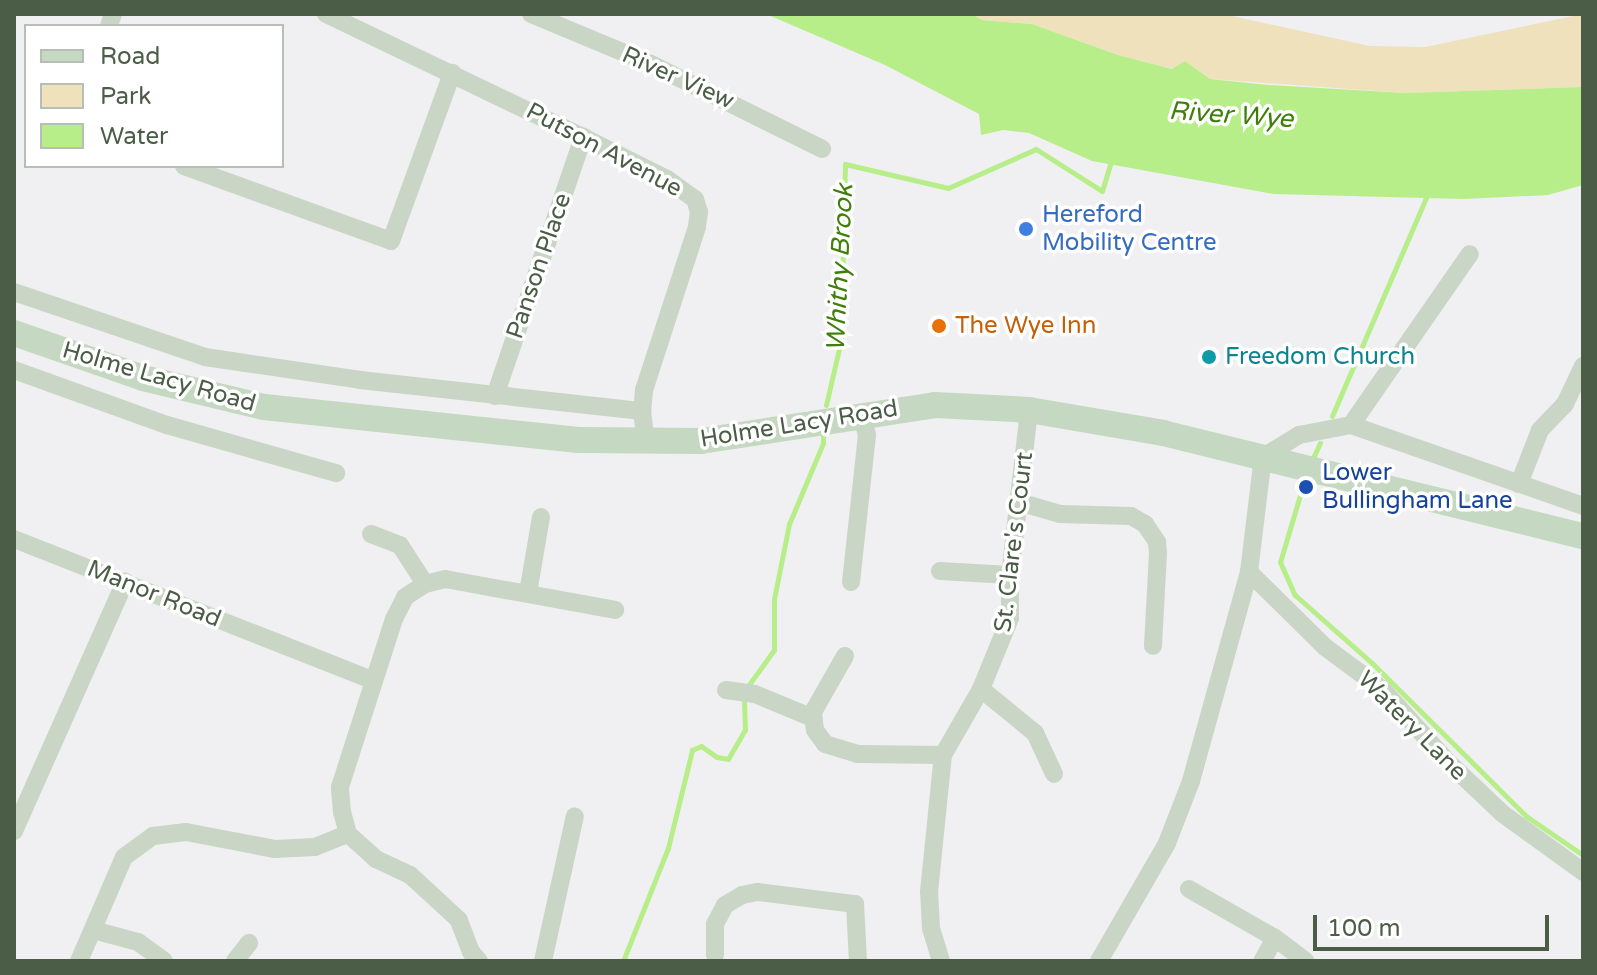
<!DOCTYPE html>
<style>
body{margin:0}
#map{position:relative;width:1597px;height:975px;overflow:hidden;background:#f0eff2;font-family:"Varela Round",sans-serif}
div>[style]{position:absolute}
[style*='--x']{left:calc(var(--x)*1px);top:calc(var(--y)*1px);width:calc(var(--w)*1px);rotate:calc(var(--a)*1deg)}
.green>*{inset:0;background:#f0e1bd}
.water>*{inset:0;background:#b8ee89}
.stream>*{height:5px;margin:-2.5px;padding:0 2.5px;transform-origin:2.5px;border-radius:2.5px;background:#b8ee89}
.street>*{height:18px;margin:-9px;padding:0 9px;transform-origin:9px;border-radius:9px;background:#c9d6c5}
.secondary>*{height:26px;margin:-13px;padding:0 13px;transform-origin:13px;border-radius:13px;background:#c5d8c1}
.dots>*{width:22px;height:22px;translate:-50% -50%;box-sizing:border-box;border:4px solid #fff;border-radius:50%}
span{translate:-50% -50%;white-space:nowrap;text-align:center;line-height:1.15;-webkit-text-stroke:7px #fff;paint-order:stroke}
.street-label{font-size:24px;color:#4b5d47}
.shop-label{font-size:24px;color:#366cbe}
.left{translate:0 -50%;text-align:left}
.food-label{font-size:24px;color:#c56008}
.culture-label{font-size:24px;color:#0d838f}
.transit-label{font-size:24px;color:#164399}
.water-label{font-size:26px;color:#417f0b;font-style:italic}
.frame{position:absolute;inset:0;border:16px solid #4b5d47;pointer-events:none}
.legend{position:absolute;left:24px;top:24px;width:260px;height:144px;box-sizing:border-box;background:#fff;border:2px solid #b7beb5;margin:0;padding:10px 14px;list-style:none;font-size:24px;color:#4b5d47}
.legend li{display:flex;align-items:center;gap:16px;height:40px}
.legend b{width:40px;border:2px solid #b7beb5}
.scale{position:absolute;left:1313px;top:915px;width:236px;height:36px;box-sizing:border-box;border:4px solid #4b5d47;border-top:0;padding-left:10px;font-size:24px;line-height:28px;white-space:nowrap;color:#4b5d47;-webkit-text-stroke:6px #fff;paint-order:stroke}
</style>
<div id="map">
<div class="green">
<div style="clip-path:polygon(972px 14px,1223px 14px,1370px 46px,1425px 47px,1583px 14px,1583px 87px,1405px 93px,1210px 79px,1185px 61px,1173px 69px,1118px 55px,1032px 24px,982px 20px)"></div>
</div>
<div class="water">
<div style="clip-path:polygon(766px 14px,972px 14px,982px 20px,1032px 24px,1118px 55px,1172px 69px,1185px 61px,1210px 79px,1268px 85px,1405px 93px,1583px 87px,1583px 185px,1548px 195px,1463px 199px,1274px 194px,1092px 161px,1029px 133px,1003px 130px,981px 135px,979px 114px,885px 65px)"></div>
</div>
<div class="stream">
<div style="--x:826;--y:405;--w:67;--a:-77"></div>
<div style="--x:841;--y:340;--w:176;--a:-88.7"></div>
<div style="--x:845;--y:164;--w:106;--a:13.1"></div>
<div style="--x:948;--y:188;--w:96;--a:-23.9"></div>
<div style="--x:1036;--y:149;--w:78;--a:32.5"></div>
<div style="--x:1102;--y:191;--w:31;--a:-73"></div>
<div style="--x:1332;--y:416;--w:243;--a:-66.7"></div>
<div style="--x:1312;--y:460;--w:19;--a:-65"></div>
<div style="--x:1303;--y:485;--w:80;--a:106.6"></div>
<div style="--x:1280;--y:562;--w:36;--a:66"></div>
<div style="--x:1295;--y:595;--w:104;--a:41.5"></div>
<div style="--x:1373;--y:664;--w:216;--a:44.8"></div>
<div style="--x:1526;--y:816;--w:69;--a:34.4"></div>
<div style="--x:745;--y:690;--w:49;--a:-54.1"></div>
<div style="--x:774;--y:650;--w:51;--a:-90"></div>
<div style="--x:774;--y:599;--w:76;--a:-78.7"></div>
<div style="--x:789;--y:524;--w:88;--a:-67.2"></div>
<div style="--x:823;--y:443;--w:12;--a:-90"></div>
<div style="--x:623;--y:961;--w:122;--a:-68.3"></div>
<div style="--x:668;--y:848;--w:101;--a:-76.2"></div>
<div style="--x:692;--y:750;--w:10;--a:-24"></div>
<div style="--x:701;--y:746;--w:19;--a:35"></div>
<div style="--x:717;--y:757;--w:11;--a:10"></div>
<div style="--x:728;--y:759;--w:34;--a:-60"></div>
<div style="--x:745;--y:730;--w:33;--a:-92"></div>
</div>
<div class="street">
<div style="--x:326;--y:14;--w:285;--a:25.6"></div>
<div style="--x:583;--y:137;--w:94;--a:26.6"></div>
<div style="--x:667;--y:179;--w:34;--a:36"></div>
<div style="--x:695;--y:199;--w:14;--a:73"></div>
<div style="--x:699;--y:212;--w:15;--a:98"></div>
<div style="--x:697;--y:227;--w:171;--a:108"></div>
<div style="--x:644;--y:390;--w:21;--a:95"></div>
<div style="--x:642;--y:411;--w:31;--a:83"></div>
<div style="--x:531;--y:14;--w:130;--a:22.6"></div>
<div style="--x:651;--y:64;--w:191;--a:26.4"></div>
<div style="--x:109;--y:26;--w:13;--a:-72"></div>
<div style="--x:184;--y:166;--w:220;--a:19.9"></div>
<div style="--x:391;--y:241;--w:179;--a:-70"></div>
<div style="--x:14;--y:292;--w:202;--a:18.8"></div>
<div style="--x:205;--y:357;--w:157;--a:8.4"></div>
<div style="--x:360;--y:380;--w:284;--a:6.3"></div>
<div style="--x:14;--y:370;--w:163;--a:19.8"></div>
<div style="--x:167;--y:425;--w:176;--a:15.9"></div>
<div style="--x:495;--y:396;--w:274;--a:-71.2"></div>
<div style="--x:1351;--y:425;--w:208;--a:-55.2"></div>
<div style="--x:1519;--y:484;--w:58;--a:-68.7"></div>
<div style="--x:1540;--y:430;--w:36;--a:-46"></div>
<div style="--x:1565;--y:404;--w:42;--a:-64.7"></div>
<div style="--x:1019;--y:502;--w:43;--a:16.3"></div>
<div style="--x:1060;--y:514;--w:71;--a:1.6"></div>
<div style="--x:1131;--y:516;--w:16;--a:30"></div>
<div style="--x:1145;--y:524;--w:22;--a:56"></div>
<div style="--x:1157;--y:542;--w:11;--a:85"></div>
<div style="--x:1158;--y:553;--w:93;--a:93.1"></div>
<div style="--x:371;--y:534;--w:31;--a:21"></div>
<div style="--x:400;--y:545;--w:46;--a:57.3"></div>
<div style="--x:14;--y:539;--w:385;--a:21.5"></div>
<div style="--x:940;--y:571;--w:70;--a:3.3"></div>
<div style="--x:1249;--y:572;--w:107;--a:44.6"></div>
<div style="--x:1325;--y:647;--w:71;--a:36.4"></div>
<div style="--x:1382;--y:689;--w:98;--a:47.9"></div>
<div style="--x:1448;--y:762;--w:76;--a:43.4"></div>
<div style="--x:1503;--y:814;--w:99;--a:35.9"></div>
<div style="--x:851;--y:582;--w:148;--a:-83.8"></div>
<div style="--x:867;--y:435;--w:22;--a:-106"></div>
<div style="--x:528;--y:593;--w:77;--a:-80.3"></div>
<div style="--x:845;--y:656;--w:64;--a:119.7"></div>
<div style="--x:813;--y:712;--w:18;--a:84"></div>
<div style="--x:815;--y:730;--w:17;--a:54"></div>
<div style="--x:825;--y:744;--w:34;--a:17"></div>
<div style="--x:857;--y:754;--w:86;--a:0.7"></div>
<div style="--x:981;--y:689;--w:70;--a:39.2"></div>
<div style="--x:1035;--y:733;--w:45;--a:65.1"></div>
<div style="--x:726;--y:690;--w:29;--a:8"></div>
<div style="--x:755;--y:694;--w:63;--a:22.5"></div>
<div style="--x:14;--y:831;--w:273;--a:-66"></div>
<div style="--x:1189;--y:889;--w:99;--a:29.7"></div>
<div style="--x:1275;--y:938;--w:26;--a:119"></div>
<div style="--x:93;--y:930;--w:47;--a:14.9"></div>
<div style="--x:138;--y:942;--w:32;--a:36"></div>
<div style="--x:1275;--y:938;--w:38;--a:37"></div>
<div style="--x:715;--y:955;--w:31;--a:-90"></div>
<div style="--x:715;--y:924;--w:21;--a:-62"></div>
<div style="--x:725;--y:905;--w:20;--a:-30"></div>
<div style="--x:742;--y:895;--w:16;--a:-11"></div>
<div style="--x:758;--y:892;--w:98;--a:7.1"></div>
<div style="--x:855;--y:904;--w:57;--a:87"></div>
<div style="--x:79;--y:961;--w:113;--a:-66.6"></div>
<div style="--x:124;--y:857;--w:36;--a:-36"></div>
<div style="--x:153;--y:836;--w:33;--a:-7"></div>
<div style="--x:186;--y:832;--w:91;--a:10.8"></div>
<div style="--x:275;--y:849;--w:40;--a:-2.9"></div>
<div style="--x:315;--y:847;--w:35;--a:-22"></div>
<div style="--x:235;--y:961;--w:23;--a:-52"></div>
<div style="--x:479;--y:961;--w:12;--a:-132"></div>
<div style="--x:471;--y:952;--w:34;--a:-111"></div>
<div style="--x:459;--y:920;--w:67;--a:-137.4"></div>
<div style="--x:410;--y:875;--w:38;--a:-155"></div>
<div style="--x:376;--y:859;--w:38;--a:-138"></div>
<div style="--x:348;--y:834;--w:23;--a:-105"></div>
<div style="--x:342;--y:812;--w:25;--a:-95"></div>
<div style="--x:340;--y:787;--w:176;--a:-72.2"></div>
<div style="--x:394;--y:619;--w:25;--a:-63"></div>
<div style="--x:405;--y:597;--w:24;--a:-33"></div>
<div style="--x:425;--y:584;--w:21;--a:-14"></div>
<div style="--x:445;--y:579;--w:173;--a:10.3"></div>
<div style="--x:543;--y:961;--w:148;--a:-77.6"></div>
<div style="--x:941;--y:961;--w:34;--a:-107"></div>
<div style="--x:931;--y:928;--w:36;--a:-93"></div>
<div style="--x:929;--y:892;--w:138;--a:-84.2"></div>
<div style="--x:943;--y:755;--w:76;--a:-60.1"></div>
<div style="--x:981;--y:689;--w:77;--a:-67.8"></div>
<div style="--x:1010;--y:618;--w:43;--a:-90"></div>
<div style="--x:1010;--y:575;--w:166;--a:-83.4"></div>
<div style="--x:1099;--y:961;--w:136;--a:-60"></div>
<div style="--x:1167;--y:843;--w:66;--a:-68.8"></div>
<div style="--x:1191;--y:781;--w:217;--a:-74.5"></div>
<div style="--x:1249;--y:572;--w:116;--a:-83.1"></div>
<div style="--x:1263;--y:457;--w:42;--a:-31.4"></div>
<div style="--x:1299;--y:435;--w:53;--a:-10.9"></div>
<div style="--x:1351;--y:425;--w:246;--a:19.2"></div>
</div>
<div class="secondary">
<div style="--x:14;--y:333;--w:137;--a:19.2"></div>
<div style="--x:143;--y:378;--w:124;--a:13.5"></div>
<div style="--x:264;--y:407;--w:316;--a:6"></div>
<div style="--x:578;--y:440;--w:123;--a:0.5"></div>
<div style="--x:701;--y:441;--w:237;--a:-8.7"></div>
<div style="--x:935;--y:405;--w:94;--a:3"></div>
<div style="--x:1029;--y:410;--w:136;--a:9.7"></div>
<div style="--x:1163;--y:433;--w:432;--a:13.8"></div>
</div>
<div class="dots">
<div style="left:1026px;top:229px;background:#3f7fe0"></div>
<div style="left:939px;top:326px;background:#e8710a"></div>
<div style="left:1209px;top:357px;background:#0f9aa8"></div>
<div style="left:1306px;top:487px;background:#1a4fb4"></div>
</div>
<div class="street-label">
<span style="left:678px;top:78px;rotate:24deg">River View</span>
<span style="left:604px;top:150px;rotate:28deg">Putson Avenue</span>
<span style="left:539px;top:266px;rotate:-71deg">Panson Place</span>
<span style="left:159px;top:377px;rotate:16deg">Holme Lacy Road</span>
<span style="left:799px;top:424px;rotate:-9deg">Holme Lacy Road</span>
<span style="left:1014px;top:542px;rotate:-83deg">St. Clare's Court</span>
<span style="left:154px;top:594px;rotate:22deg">Manor Road</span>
<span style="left:1412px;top:726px;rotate:45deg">Watery Lane</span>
</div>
<div class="shop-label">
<span class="left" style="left:1042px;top:229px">Hereford<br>Mobility Centre</span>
</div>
<div class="food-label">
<span class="left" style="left:955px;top:326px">The Wye Inn</span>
</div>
<div class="culture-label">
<span class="left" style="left:1225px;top:357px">Freedom Church</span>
</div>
<div class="transit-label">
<span class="left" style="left:1322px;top:487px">Lower<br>Bullingham Lane</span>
</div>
<div class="water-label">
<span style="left:1231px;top:115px;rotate:4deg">River Wye</span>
<span style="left:840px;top:268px;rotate:-87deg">Whithy Brook</span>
</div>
<div class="frame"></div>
<ul class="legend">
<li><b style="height:10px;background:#c5d8c1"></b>Road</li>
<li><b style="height:22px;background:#f0e1bd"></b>Park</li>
<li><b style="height:22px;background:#b8ee89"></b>Water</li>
</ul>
<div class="scale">100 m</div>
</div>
